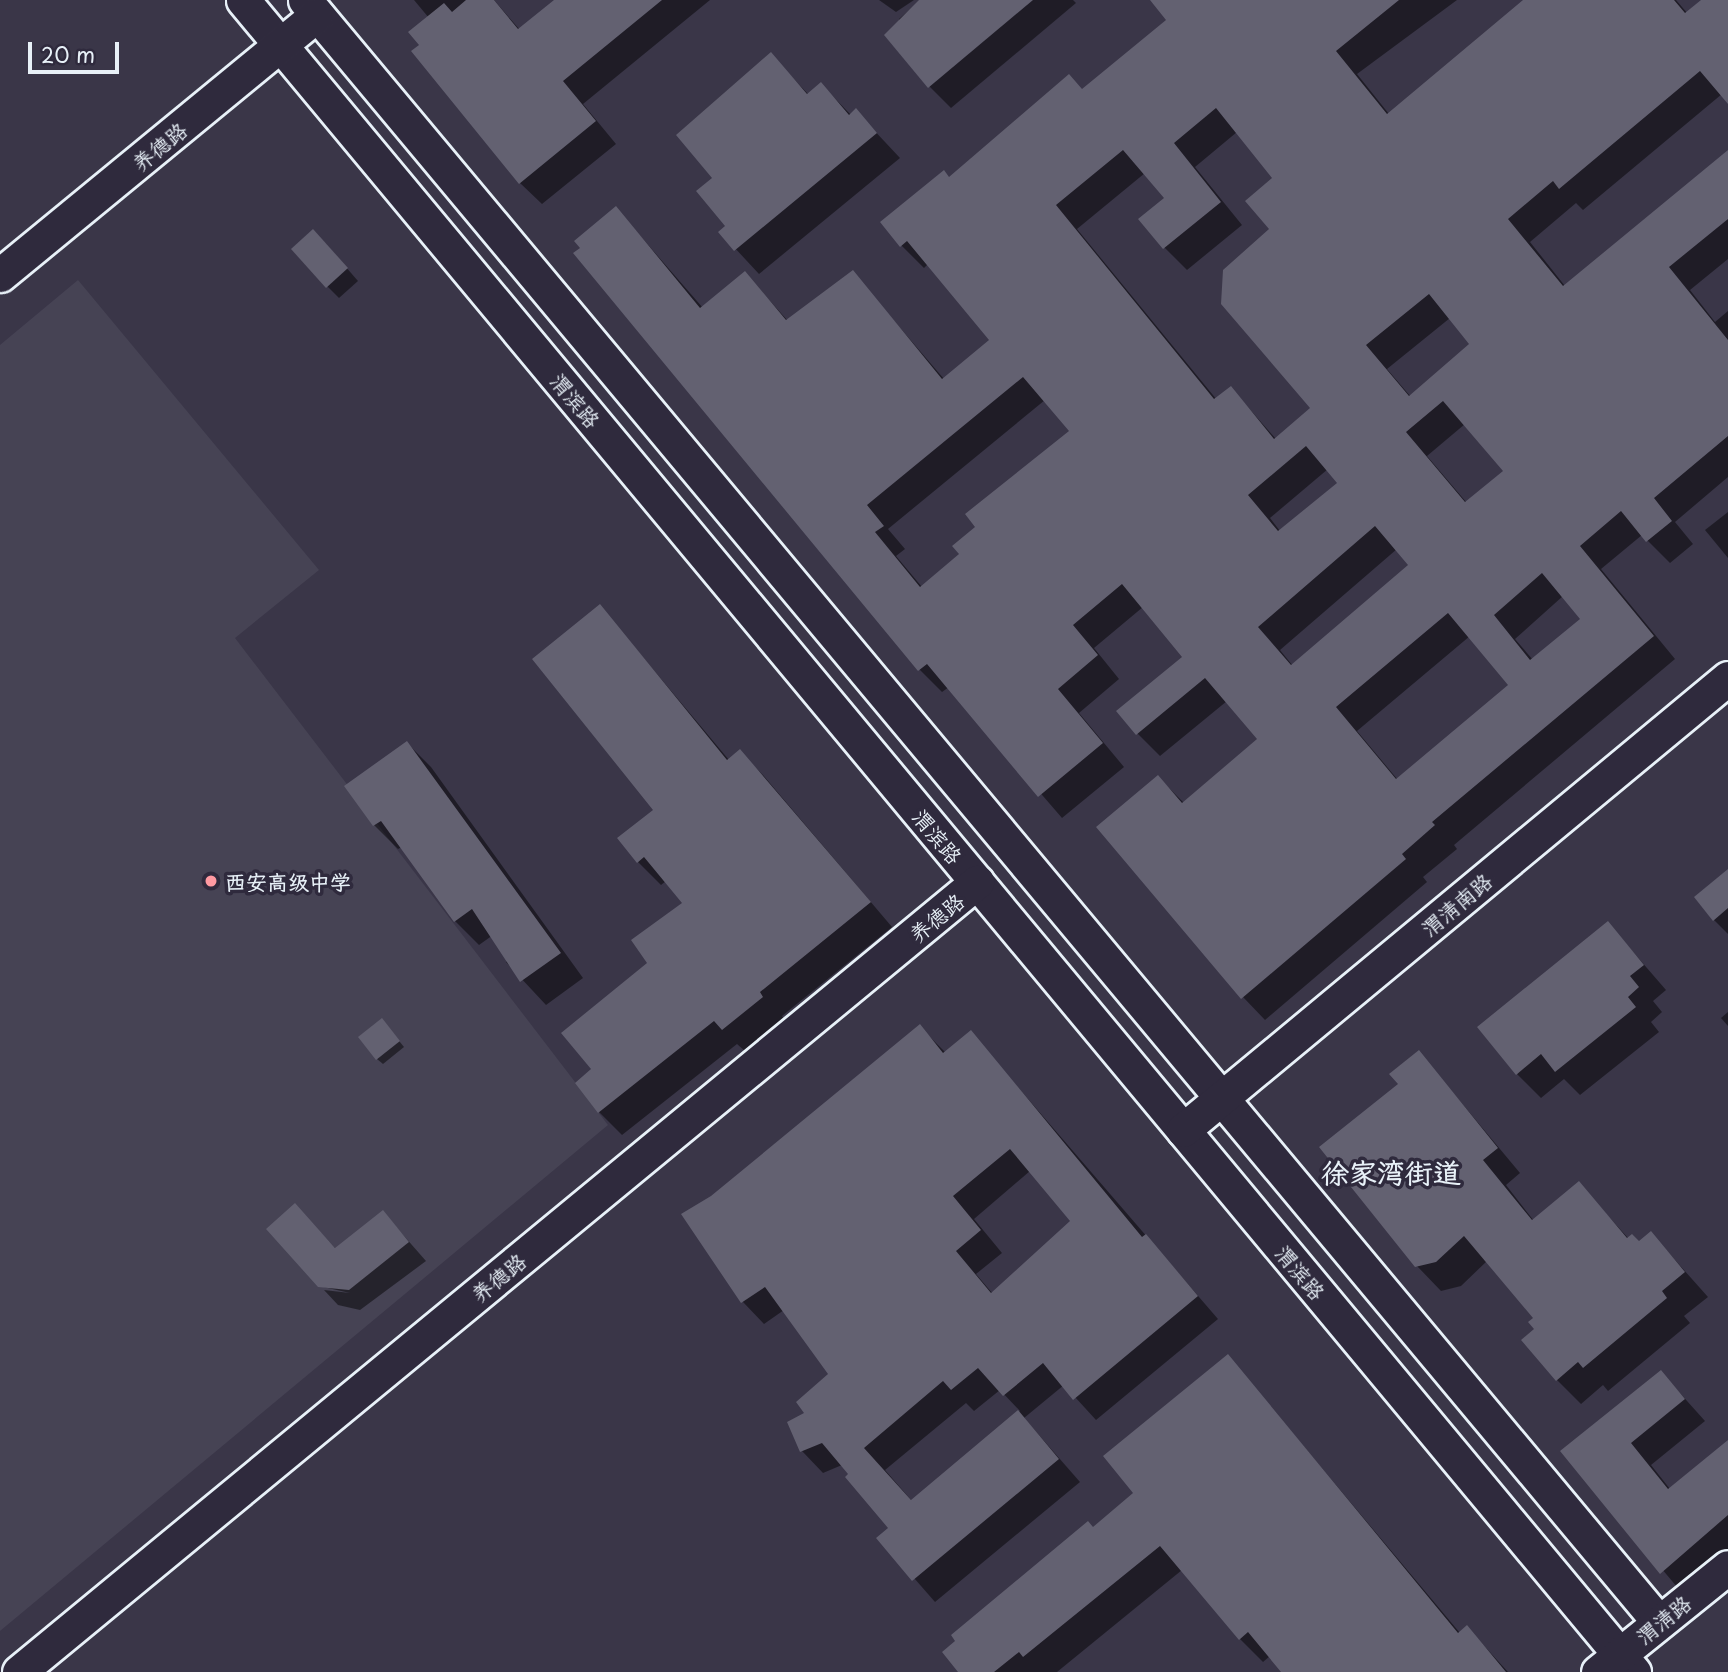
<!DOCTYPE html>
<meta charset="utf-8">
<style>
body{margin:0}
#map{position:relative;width:1728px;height:1672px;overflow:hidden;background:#3a3648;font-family:"Playpen Sans","LXGW WenKai TC",sans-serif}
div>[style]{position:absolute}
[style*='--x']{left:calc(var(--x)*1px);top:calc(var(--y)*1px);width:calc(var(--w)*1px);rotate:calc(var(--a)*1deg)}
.built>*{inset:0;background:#464354}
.shadow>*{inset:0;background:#0007}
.building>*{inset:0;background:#636171}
.roads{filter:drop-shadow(2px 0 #e8f1f8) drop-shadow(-2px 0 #e8f1f8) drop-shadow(0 2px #e8f1f8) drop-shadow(0 -2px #e8f1f8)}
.secondary>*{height:33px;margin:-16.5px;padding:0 16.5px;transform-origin:16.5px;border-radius:16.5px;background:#2f2a3d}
.dots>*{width:19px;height:19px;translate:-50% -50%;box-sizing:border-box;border:4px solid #2f2a3d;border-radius:50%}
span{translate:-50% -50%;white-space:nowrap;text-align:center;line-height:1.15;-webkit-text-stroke:7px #2f2a3d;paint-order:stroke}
.street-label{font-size:21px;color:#e8f1f8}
.poi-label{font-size:21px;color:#e8f1f8;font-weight:700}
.left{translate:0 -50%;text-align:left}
.district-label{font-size:28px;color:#e8f1f8;font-weight:700}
.scale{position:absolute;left:28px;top:42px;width:91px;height:32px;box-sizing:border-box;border:4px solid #e8f1f8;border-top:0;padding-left:9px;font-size:21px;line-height:24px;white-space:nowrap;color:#e8f1f8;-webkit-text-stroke:5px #2f2a3d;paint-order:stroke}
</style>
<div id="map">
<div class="built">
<div style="clip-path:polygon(78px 280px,319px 570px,235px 638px,608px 1125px,0 1631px,0 345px)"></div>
</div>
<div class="shadow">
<div style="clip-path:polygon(414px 0,494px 0,520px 30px,557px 0,710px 0,583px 104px,616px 144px,542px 204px,520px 183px,421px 45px,429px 18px)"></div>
<div style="clip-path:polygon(879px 0,914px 0,896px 12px)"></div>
<div style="clip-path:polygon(921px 0,1073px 0,1076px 3px,951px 108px,929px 86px,899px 19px)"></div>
<div style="clip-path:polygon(evenodd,1152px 0,1457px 0,1357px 74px,1389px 114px,1526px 0,1676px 0,1688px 14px,1704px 0,1728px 0,1728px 102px,1722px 94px,1583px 210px,1576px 203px,1530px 242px,1565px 286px,1728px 151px,1728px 259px,1690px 290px,1715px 322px,1728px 311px,1728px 477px,1675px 522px,1693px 544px,1670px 563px,1642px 535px,1601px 569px,1675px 659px,1454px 845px,1457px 849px,1423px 877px,1427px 882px,1265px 1020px,1243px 997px,1158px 777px,1184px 803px,1259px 739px,1227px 701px,1160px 756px,1138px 734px,1119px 712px,1184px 657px,1143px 607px,1094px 648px,1119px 679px,1079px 713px,1124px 767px,1062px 818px,949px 687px,942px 692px,920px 670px,576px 253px,616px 208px,703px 308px,745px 273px,788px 321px,853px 273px,944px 379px,991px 340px,928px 264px,924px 268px,901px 245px,950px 178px,1083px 91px,1169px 20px,1152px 0,1237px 132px,1274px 179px,1271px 230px,1312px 409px,1276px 439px,1231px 388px,1217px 400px,1077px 229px,1145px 173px,1166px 199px,1164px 247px,1187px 270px,1242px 225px,1195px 167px,1237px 132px,1152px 0,1450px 318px,1471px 344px,1411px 397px,1387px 369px,1450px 318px,1152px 0,1045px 400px,1071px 431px,978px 527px,961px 555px,922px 587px,896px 556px,905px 549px,888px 529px,1045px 400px,1152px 0,1465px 424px,1505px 471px,1467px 503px,1427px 456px,1465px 424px,1152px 0,1328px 469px,1339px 483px,1280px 531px,1270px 518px,1328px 469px,1152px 0,1397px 549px,1410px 566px,1293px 666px,1280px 650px,1397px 549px,1152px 0,1563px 596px,1583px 619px,1533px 660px,1515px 639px,1563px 596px,1152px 0,1470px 636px,1511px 685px,1398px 780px,1357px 731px,1470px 636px)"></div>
<div style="clip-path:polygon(771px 55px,809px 95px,821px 84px,851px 115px,856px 111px,900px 158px,759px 274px,720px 232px,727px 226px,714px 178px)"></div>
<div style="clip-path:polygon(325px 243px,358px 281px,339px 298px,327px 286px)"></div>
<div style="clip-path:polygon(1728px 512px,1728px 558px,1705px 530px)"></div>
<div style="clip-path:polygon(600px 606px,729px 760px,740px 752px,763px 775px,892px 927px,782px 1016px,785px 1021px,746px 1052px,737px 1044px,622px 1135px,599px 1112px,594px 1070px,684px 904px,666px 881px,661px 885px,638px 862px,655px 810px)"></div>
<div style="clip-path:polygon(407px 743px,431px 767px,583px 978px,546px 1005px,506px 962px,510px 959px,493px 935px,479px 945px,455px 921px,402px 847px,398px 849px,374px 825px)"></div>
<div style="clip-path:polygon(1728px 872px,1728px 934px,1714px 920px)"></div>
<div style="clip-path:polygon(1608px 923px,1666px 990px,1653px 1001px,1662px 1012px,1651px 1022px,1659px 1032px,1580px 1095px,1564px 1079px,1541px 1098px,1517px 1074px)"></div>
<div style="clip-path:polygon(1728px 1012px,1728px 1026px,1721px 1018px)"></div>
<div style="clip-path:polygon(387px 1026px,404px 1047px,383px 1064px,377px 1059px)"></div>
<div style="clip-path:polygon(evenodd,920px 1027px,946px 1053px,971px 1033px,1218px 1319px,1096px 1420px,1064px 1385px,1024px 1418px,1080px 1482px,935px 1602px,879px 1538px,890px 1529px,842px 1465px,823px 1473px,802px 1451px,807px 1413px,830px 1374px,784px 1310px,764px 1324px,743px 1302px,712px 1198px,920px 1027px,1030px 1171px,1072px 1221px,993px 1294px,976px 1274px,1002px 1253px,974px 1219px,1030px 1171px,920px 1027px,1000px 1390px,1020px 1411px,912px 1501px,885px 1470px,966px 1403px,974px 1411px,1000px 1390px)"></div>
<div style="clip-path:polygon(1419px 1052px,1520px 1173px,1506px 1185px,1534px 1221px,1578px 1183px,1629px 1239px,1640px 1243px,1651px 1233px,1708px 1297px,1684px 1316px,1690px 1323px,1608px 1391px,1603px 1385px,1581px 1404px,1557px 1380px,1535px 1318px,1487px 1261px,1461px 1286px,1441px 1291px,1417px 1266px,1400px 1084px)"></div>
<div style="clip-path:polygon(295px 1205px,336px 1249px,383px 1212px,426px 1261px,360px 1310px,338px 1305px,324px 1290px,350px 1293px,319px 1286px)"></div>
<div style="clip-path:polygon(1228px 1356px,1460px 1633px,1467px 1627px,1508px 1672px,1283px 1672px,1270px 1656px,1263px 1662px,1240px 1639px,1182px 1570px,1057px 1672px,961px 1672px,1094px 1529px,1136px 1494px)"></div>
<div style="clip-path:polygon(1661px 1372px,1705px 1421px,1651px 1465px,1670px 1489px,1728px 1442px,1728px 1556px,1683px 1594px,1563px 1452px)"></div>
</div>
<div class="building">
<div style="clip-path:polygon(466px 0,494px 0,518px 29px,554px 0,662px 0,563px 81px,596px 121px,519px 184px,411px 51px,419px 45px,408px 32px,444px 3px,452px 12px)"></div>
<div style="clip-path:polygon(919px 0,1033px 0,928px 88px,884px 35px)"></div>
<div style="clip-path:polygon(evenodd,1150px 0,1399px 0,1336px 51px,1387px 114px,1523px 0,1674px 0,1685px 13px,1701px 0,1728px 0,1728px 104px,1700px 71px,1559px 189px,1553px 181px,1508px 219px,1563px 286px,1728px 150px,1728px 219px,1669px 267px,1728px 340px,1728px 436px,1654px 498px,1672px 521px,1646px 542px,1621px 511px,1580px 546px,1654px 636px,1432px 822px,1435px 825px,1402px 854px,1406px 859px,1241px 999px,1096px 827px,1158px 775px,1182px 803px,1257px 739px,1205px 678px,1136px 735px,1116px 711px,1182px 657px,1122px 584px,1073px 625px,1098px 655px,1058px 689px,1103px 743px,1038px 797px,927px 664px,918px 671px,573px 253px,580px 248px,574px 241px,616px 206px,700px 308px,745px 271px,786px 320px,853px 270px,942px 379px,989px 340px,907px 241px,900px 247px,880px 222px,944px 170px,949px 177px,1069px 74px,1082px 89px,1166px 20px,1150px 0,1216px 108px,1272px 178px,1245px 201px,1269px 229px,1223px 270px,1221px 304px,1310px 408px,1274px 439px,1231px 386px,1214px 399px,1056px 205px,1123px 150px,1164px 198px,1138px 219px,1163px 249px,1221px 202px,1174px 143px,1216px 108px,1150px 0,1429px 294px,1469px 344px,1409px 396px,1366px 345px,1429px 294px,1150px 0,1023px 377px,1069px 431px,965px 514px,975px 527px,952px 546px,959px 554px,920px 587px,875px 532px,884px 526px,867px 505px,1023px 377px,1150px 0,1443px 401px,1503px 471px,1465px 502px,1406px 432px,1443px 401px,1150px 0,1306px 446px,1337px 483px,1278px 531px,1248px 495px,1306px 446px,1150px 0,1375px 526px,1408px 565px,1291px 665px,1258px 627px,1375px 526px,1150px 0,1542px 573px,1580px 619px,1530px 660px,1494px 615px,1542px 573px,1150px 0,1448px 613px,1508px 685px,1396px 779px,1336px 707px,1448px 613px)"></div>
<div style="clip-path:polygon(771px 52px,807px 94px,821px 82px,849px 115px,856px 108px,877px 133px,734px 251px,718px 232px,725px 226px,696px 191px,712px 178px,676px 135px)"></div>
<div style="clip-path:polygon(313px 229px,348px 268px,326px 288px,291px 249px)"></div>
<div style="clip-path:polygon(600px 604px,727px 760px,740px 749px,871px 902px,760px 992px,763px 997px,722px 1030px,714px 1021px,598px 1113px,575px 1083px,591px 1069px,561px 1033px,647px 963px,631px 940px,682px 903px,644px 857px,637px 863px,617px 838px,653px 810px,532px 659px)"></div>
<div style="clip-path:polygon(407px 741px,561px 953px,520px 982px,472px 909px,454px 922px,381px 821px,373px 826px,344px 786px)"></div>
<div style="clip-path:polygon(1728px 869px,1728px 908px,1713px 921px,1694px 897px)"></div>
<div style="clip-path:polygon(1608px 921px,1644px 965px,1630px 976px,1639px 987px,1628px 997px,1636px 1007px,1555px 1072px,1541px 1054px,1516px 1075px,1477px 1027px)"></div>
<div style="clip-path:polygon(382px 1018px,400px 1041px,376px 1060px,358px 1037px)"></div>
<div style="clip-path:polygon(evenodd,920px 1024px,943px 1053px,971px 1030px,1142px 1237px,1146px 1234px,1198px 1296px,1073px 1400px,1043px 1363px,1003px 1396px,978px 1368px,951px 1390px,943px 1381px,864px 1448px,911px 1500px,1018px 1410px,1059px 1459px,912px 1581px,876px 1538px,888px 1528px,845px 1477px,848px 1474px,822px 1443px,800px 1452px,787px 1422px,804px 1413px,796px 1402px,828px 1374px,765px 1287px,741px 1303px,681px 1214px,711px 1196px,920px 1024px,1010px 1149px,1070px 1221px,991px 1293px,956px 1251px,981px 1230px,953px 1196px,1010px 1149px)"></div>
<div style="clip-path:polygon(1419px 1050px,1498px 1148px,1483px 1160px,1532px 1220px,1579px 1181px,1627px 1238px,1632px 1234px,1639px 1241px,1651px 1231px,1685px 1272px,1662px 1291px,1667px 1298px,1583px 1368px,1578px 1362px,1556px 1381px,1521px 1340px,1534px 1329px,1528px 1322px,1533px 1318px,1464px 1236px,1436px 1262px,1415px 1267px,1319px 1147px,1398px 1084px,1389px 1074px)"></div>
<div style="clip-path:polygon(295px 1203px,335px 1248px,383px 1210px,409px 1242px,349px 1290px,318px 1287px,266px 1229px)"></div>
<div style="clip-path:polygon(1228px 1354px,1458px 1633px,1467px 1625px,1506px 1672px,1281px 1672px,1248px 1632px,1239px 1640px,1160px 1546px,1023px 1657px,1019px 1652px,994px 1672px,958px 1672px,942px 1652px,955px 1641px,951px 1635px,1088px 1521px,1093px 1527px,1133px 1493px,1103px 1456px)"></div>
<div style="clip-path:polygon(1661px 1370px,1685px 1399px,1631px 1443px,1668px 1489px,1728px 1440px,1728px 1515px,1660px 1574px,1560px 1451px)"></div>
</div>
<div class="roads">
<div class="secondary">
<div style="--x:243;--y:0;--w:2175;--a:50.24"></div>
<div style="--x:305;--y:0;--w:2113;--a:50.15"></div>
<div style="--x:0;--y:275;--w:410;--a:-39.4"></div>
<div style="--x:1183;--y:1130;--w:708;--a:-39.67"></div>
<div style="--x:19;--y:1672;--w:1242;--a:-39.51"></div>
<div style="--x:1598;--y:1672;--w:167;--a:-38.9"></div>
</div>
</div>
<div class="dots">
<div style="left:211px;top:881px;background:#ff9aa2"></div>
</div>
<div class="street-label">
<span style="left:159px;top:146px;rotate:-39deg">养德路</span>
<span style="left:576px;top:400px;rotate:50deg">渭滨路</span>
<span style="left:938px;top:836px;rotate:50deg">渭滨路</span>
<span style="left:1456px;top:904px;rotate:-40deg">渭清南路</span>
<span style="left:936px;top:917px;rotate:-39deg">养德路</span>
<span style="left:1301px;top:1272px;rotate:50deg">渭滨路</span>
<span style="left:498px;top:1277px;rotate:-39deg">养德路</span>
<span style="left:1663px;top:1619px;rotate:-39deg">渭清路</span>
</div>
<div class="poi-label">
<span class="left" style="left:225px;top:881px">西安高级中学</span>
</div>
<div class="district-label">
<span style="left:1391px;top:1172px">徐家湾街道</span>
</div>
<div class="scale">20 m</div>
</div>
